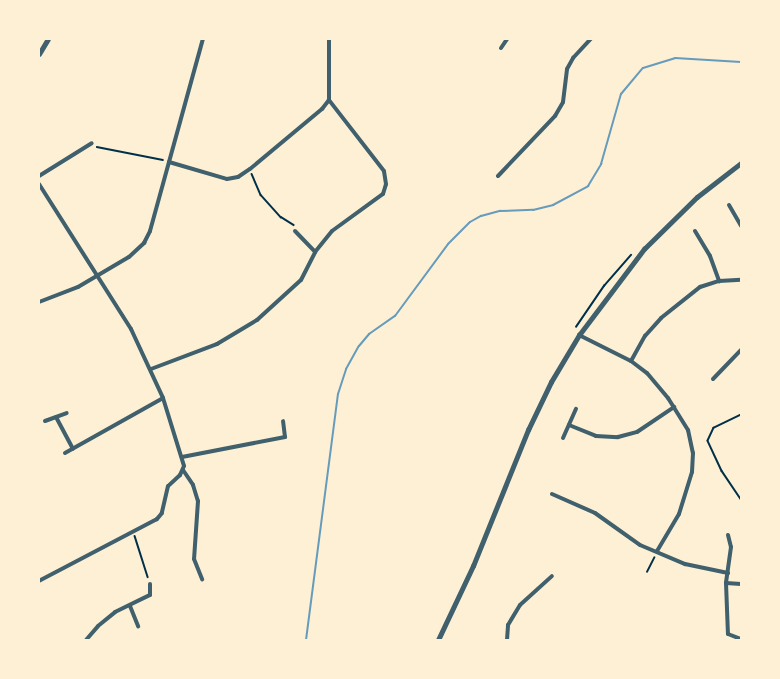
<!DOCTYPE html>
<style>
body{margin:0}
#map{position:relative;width:780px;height:679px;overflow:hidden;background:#fdf0d5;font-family:Overpass,sans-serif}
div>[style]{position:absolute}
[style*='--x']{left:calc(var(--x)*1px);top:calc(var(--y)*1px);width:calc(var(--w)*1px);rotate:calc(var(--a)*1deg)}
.stream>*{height:2px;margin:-1px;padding:0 1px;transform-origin:1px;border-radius:1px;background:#669bbc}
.path>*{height:1.5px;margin:-0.75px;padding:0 0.75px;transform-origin:0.75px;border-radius:0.75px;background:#003049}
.minor>*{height:4px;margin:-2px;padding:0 2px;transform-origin:2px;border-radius:2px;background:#3f606c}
.tertiary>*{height:4.5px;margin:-2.25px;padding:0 2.25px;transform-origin:2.25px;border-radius:2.25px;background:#3f606c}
span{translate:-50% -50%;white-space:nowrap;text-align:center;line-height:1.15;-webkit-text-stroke:5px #fdf0d5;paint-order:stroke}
.frame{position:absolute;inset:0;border:40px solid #fdf0d5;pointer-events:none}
</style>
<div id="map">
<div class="stream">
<div style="--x:306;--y:640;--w:248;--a:-82.6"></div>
<div style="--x:338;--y:394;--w:26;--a:-72"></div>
<div style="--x:346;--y:369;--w:26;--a:-61"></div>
<div style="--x:359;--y:346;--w:16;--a:-50"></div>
<div style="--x:369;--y:334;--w:32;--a:-35"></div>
<div style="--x:395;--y:316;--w:89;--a:-53.6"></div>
<div style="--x:448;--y:244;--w:31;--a:-45"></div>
<div style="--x:470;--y:222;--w:13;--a:-29"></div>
<div style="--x:481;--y:216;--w:20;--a:-15"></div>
<div style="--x:500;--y:211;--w:33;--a:-2"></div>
<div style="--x:533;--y:210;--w:21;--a:-14"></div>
<div style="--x:553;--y:205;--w:40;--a:-28"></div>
<div style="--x:588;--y:186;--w:26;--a:-59"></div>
<div style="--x:601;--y:164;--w:73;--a:-74.1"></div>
<div style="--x:621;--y:94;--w:34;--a:-50"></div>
<div style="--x:643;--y:68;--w:34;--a:-17"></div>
<div style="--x:675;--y:58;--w:66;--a:3.5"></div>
</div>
<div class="path">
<div style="--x:97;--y:147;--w:67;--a:11.1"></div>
<div style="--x:252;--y:174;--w:23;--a:67"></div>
<div style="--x:261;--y:195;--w:30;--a:48"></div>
<div style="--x:281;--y:217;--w:15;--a:32"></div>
<div style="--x:576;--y:327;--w:50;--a:-55.7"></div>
<div style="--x:604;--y:286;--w:41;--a:-48.9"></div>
<div style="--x:741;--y:415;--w:30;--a:154"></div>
<div style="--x:714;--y:428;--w:14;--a:115"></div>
<div style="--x:708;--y:441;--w:33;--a:65"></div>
<div style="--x:722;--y:471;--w:34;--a:56"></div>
<div style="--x:135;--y:536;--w:43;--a:72.4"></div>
<div style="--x:647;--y:572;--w:16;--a:-63"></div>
</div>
<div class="minor">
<div style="--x:501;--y:48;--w:11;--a:-56"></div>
<div style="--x:169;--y:162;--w:60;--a:16.3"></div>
<div style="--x:227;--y:179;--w:11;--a:-10"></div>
<div style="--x:238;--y:177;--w:14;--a:-34"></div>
<div style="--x:250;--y:169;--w:94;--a:-39.8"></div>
<div style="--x:322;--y:109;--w:11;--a:-52"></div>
<div style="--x:329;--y:100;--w:61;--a:-90"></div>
<div style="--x:39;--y:176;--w:62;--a:-31.9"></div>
<div style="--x:498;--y:176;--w:83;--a:-46.5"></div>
<div style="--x:555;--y:116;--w:16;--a:-60"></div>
<div style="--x:563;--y:102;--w:33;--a:-83"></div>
<div style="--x:567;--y:69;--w:13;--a:-61"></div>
<div style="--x:573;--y:58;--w:26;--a:-47"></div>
<div style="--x:39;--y:184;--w:172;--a:57.6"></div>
<div style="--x:131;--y:329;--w:76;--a:65.1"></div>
<div style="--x:163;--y:398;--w:71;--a:72.8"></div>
<div style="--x:184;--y:466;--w:10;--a:114"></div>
<div style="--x:180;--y:475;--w:16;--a:137"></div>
<div style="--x:168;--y:486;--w:28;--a:103"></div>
<div style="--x:162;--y:513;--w:8;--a:130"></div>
<div style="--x:157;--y:519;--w:133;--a:152.3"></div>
<div style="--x:729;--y:205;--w:24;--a:60"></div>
<div style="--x:295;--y:231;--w:29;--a:46"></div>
<div style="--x:695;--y:231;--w:29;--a:59"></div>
<div style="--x:710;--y:256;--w:27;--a:70"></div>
<div style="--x:39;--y:302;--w:42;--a:-21"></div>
<div style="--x:78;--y:287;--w:59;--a:-30.5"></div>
<div style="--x:129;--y:257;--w:21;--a:-43"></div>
<div style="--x:144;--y:243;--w:13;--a:-63"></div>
<div style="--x:150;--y:231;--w:199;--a:-74.6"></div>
<div style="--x:579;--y:335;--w:58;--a:26.6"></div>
<div style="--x:631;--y:361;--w:20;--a:37"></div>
<div style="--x:647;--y:373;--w:33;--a:50"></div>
<div style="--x:668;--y:398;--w:38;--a:58"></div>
<div style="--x:688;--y:430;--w:24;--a:78"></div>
<div style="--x:693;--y:453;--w:19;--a:93"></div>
<div style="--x:692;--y:472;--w:44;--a:107.2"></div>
<div style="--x:679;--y:514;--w:43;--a:120.7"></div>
<div style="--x:631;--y:361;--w:29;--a:-61"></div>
<div style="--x:645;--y:336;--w:24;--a:-48"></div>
<div style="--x:661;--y:318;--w:50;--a:-38.5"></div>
<div style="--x:700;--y:287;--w:20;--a:-18"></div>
<div style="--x:719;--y:281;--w:22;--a:-3"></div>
<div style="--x:151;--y:369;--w:71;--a:-20.7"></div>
<div style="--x:217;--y:344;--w:47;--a:-31"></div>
<div style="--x:257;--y:320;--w:59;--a:-42.3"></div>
<div style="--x:301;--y:280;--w:31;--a:-63"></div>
<div style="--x:315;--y:252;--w:27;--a:-51"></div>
<div style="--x:332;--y:231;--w:63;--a:-36"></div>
<div style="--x:383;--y:194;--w:10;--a:-73"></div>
<div style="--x:386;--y:184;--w:13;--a:-99"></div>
<div style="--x:384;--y:171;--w:90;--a:-127.8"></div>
<div style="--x:713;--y:379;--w:40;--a:-46"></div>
<div style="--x:56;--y:417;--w:36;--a:62"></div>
<div style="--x:45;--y:421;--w:23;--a:-20"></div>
<div style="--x:569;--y:425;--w:29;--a:22"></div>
<div style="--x:596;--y:436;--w:22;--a:3"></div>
<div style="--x:618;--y:437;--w:20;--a:-15"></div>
<div style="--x:637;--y:432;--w:45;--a:-34"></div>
<div style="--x:563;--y:438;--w:32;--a:-66"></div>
<div style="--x:65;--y:453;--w:112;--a:-29.3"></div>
<div style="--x:182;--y:457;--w:105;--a:-11"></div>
<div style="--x:285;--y:437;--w:16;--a:-97"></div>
<div style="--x:183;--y:470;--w:18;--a:56"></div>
<div style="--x:193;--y:485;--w:17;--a:73"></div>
<div style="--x:198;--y:501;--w:58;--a:93.9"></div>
<div style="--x:194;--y:559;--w:22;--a:68"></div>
<div style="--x:552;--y:494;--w:47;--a:23.8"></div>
<div style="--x:595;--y:513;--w:55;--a:35.4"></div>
<div style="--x:640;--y:545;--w:49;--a:22.9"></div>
<div style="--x:685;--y:564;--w:44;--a:11.8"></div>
<div style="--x:728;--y:535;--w:12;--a:76"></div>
<div style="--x:731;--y:547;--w:36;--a:98"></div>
<div style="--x:726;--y:583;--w:51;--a:87.8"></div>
<div style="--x:726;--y:583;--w:15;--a:4"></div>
<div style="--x:130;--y:606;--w:22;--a:68"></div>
<div style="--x:728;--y:634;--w:14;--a:21"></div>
<div style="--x:86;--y:640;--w:18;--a:-49"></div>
<div style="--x:98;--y:626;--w:22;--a:-39"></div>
<div style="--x:115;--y:612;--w:39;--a:-26"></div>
<div style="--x:150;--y:595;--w:11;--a:-90"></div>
<div style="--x:507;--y:640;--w:15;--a:-86"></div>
<div style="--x:508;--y:625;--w:23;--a:-59"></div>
<div style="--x:520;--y:605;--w:43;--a:-42.2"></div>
</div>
<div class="tertiary">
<div style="--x:39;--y:54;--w:17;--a:-59"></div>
<div style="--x:438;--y:640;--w:82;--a:-64.7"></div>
<div style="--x:473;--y:566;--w:147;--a:-68"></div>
<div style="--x:528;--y:430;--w:53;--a:-64.4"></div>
<div style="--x:551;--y:382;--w:55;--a:-59.2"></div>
<div style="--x:579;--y:335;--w:108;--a:-52.9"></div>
<div style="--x:644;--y:249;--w:74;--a:-44.5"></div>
<div style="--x:697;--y:197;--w:56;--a:-37.7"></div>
</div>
<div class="frame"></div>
</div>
